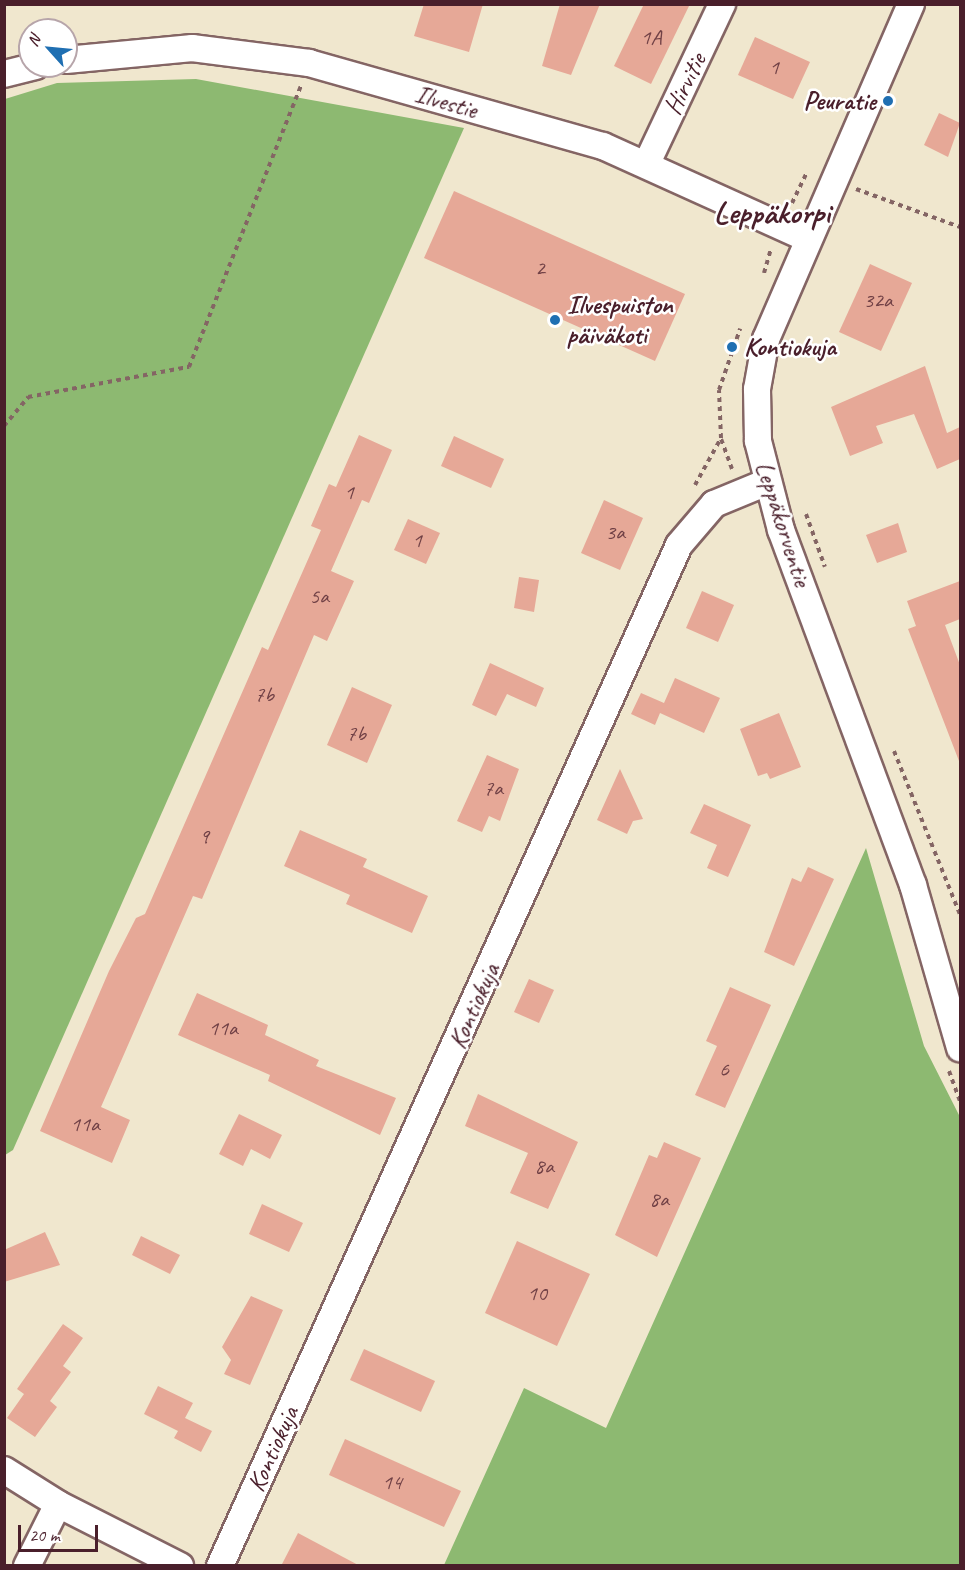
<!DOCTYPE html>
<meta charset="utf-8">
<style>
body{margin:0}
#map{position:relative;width:965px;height:1570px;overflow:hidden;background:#f0e7ce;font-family:Caveat,sans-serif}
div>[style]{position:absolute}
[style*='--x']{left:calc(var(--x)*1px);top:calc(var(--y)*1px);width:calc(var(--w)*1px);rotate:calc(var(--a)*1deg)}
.forest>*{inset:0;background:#8db971}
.building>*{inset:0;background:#e6a897}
.path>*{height:4px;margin-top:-2px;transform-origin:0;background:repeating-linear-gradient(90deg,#846564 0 4.5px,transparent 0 9px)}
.roads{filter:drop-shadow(2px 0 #846564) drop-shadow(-2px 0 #846564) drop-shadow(0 2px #846564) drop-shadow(0 -2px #846564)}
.minor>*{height:26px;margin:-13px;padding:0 13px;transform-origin:13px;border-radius:13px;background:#fff}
.dots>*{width:16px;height:16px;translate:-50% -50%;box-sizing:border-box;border:3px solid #fff;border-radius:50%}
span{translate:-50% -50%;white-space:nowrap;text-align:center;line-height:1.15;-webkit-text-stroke:5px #fff;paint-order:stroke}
.number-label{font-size:22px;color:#714146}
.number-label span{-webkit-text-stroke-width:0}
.street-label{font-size:26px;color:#4a1f2b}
.poi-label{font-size:26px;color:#4a1f2b;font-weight:700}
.right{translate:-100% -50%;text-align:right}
.left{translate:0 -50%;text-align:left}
.district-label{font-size:32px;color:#4a1f2b;font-weight:700}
.frame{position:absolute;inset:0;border:6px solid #4a1f2b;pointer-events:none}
.north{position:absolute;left:18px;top:18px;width:60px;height:60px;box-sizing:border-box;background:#fff;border:2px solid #b7a5aa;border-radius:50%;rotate:297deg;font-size:16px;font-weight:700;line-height:24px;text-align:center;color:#4a1f2b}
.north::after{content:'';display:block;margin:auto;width:21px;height:27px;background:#1f6fb2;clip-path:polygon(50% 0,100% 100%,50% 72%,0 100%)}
.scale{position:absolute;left:18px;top:1525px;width:80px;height:27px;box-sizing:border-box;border:3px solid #4a1f2b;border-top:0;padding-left:8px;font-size:18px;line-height:21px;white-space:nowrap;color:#4a1f2b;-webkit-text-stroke:4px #fff;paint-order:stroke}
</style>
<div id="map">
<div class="forest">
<div style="clip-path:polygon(196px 79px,464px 128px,13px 1150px,5px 1155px,5px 99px,57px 83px)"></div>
<div style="clip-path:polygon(866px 848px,924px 1046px,960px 1117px,960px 1565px,444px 1565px,524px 1388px,606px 1428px)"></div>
</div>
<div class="building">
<div style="clip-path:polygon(424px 4px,483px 4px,469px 52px,414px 36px)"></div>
<div style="clip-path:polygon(560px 4px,600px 4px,571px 75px,542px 66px)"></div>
<div style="clip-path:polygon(644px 4px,690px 4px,651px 84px,614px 66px)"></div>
<div style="clip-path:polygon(755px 37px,810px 62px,793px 99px,738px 75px)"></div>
<div style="clip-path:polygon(939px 113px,960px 123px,948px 157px,924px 145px)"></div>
<div style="clip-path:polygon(454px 191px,685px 294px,655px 361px,424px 258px)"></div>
<div style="clip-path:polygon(870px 264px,912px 283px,881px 351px,839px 332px)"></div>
<div style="clip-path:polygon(925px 366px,947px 433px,960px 427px,960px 459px,937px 469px,914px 414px,876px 426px,883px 443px,850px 456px,831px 407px)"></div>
<div style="clip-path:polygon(359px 435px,392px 450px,369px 503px,362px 500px,331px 571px,354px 581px,327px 641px,314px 635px,202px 899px,193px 896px,101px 1107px,130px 1120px,112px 1163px,40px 1131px,109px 971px,136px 918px,145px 914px,262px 647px,268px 650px,321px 530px,311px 526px,329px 484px,336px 487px)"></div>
<div style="clip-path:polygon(454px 436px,504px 459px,491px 488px,441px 466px)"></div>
<div style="clip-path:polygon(604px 500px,643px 518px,620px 570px,581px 553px)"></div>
<div style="clip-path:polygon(408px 519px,440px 533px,426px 564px,394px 550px)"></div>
<div style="clip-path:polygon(898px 523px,907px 552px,877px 563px,866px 535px)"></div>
<div style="clip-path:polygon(519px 577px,539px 580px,534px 612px,514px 608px)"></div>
<div style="clip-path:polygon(960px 581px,960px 619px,945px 625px,960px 665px,959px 761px,908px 629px,916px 626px,907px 601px)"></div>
<div style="clip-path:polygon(702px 591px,734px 605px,718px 642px,686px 628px)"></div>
<div style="clip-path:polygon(490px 663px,544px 688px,536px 707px,507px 694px,496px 716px,472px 705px)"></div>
<div style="clip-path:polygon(675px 678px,720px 698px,704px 733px,660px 713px,655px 725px,631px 714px,641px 693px,664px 703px)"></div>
<div style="clip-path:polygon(352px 687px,392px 705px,367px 763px,327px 745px)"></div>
<div style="clip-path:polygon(779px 713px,801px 767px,770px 779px,767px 773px,758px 776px,740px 729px)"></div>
<div style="clip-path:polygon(487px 755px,519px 769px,500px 821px,489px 816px,482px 832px,457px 821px)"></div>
<div style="clip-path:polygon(620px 769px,643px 819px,633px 821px,627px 834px,597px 820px)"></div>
<div style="clip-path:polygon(704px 804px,751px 825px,728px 877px,707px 868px,717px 845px,690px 833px)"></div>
<div style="clip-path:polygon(300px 830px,367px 859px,363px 867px,428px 896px,412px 933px,346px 904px,350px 895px,284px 866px)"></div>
<div style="clip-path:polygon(808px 867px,834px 879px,794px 966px,764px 952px,792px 878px,801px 882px)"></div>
<div style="clip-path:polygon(529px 979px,554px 990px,539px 1023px,514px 1012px)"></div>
<div style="clip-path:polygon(730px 987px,771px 1005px,725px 1108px,695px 1095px,717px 1046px,706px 1041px)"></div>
<div style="clip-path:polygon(197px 993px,268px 1025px,265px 1035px,319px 1060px,316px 1066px,396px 1098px,380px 1135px,268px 1081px,270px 1075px,178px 1035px)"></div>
<div style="clip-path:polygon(478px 1094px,578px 1142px,548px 1209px,510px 1193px,528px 1153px,465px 1126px)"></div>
<div style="clip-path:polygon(239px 1114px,282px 1135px,270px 1159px,251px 1149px,243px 1166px,219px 1154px)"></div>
<div style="clip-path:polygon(664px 1142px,701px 1158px,657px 1257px,615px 1235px,649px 1155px,657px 1158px)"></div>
<div style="clip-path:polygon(262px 1204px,303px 1223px,289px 1252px,249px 1234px)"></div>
<div style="clip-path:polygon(45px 1232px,60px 1265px,4px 1282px,4px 1250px)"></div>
<div style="clip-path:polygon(141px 1236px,180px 1255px,170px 1274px,132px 1255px)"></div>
<div style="clip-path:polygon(517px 1241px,590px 1274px,557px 1346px,485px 1313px)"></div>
<div style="clip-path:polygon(251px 1296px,283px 1310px,250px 1385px,224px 1374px,231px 1360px,222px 1347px)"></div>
<div style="clip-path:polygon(63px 1324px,83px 1338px,63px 1366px,71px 1372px,50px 1401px,57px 1407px,35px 1437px,7px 1418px,24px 1394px,17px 1389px)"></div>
<div style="clip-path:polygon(364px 1349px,435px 1381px,421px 1412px,350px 1380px)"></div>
<div style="clip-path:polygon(158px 1386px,193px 1403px,185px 1418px,212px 1431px,201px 1452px,174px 1438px,178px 1431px,144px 1414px)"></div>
<div style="clip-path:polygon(345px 1439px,461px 1491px,444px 1527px,329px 1475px)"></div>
<div style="clip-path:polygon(298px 1533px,360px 1566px,281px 1566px)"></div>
</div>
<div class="path">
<div style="--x:856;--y:189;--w:111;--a:20.1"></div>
<div style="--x:792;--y:203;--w:34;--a:-64"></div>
<div style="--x:764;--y:273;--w:26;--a:-74"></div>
<div style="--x:4;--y:426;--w:38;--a:-50"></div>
<div style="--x:28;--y:397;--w:164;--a:-10.6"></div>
<div style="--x:189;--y:367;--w:302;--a:-68.3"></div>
<div style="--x:732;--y:469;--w:33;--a:-110"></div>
<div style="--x:721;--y:438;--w:48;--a:-92.4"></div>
<div style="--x:719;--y:390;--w:65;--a:-71"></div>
<div style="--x:695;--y:485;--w:54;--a:-61"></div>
<div style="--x:806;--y:514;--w:56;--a:70.3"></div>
<div style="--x:894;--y:751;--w:176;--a:68"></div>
<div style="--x:949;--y:1071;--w:32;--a:70"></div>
</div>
<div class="roads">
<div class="minor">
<div style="--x:911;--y:4;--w:365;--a:113.4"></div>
<div style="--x:766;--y:339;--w:51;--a:100.2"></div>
<div style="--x:757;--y:389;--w:52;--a:88.9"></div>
<div style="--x:758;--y:441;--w:92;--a:75.5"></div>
<div style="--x:781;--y:530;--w:379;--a:69.6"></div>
<div style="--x:913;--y:885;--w:170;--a:73.9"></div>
<div style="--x:66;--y:60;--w:127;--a:-5.4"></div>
<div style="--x:192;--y:48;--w:118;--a:7.3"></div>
<div style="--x:309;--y:63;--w:305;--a:15.8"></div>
<div style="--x:603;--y:146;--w:224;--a:24.3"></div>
<div style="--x:4;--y:74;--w:32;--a:-14"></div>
<div style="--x:647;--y:163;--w:176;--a:-64.7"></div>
<div style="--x:4;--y:1470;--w:64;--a:32.2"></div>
<div style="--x:58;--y:1504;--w:137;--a:26.9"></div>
<div style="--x:27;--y:1566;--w:69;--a:-63.4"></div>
<div style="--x:220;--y:1566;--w:1119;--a:-65.79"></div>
<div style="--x:679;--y:545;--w:54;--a:-49.5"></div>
<div style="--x:714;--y:504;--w:55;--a:-22.4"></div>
</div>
</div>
<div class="dots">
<div style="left:888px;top:101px;background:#1f6fb2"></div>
<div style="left:555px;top:320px;background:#1f6fb2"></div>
<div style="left:732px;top:347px;background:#1f6fb2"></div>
</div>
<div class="number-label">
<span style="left:651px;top:38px">1A</span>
<span style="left:774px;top:68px">1</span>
<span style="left:540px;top:269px">2</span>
<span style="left:878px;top:301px">32a</span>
<span style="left:349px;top:493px">1</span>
<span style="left:615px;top:533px">3a</span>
<span style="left:417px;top:541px">1</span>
<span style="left:319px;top:597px">5a</span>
<span style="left:264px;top:695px">7b</span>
<span style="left:356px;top:734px">7b</span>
<span style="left:493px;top:789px">7a</span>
<span style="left:204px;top:837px">9</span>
<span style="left:223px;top:1029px">11a</span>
<span style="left:724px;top:1070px">6</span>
<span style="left:85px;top:1125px">11a</span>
<span style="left:544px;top:1167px">8a</span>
<span style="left:659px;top:1200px">8a</span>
<span style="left:537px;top:1294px">10</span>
<span style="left:392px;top:1483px">14</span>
</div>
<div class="street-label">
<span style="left:685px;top:84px;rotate:-64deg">Hirvitie</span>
<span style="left:446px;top:102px;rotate:16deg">Ilvestie</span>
<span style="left:783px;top:524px;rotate:72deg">Leppäkorventie</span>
<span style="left:474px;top:1006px;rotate:-66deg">Kontiokuja</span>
<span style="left:273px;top:1449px;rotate:-66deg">Kontiokuja</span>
</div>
<div class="poi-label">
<span class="right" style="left:876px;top:101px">Peuratie</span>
<span class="left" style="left:567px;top:320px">Ilvespuiston<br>päiväkoti</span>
<span class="left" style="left:744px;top:347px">Kontiokuja</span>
</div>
<div class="district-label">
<span style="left:772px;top:213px">Leppäkorpi</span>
</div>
<div class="frame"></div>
<div class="north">N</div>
<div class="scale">20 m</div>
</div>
